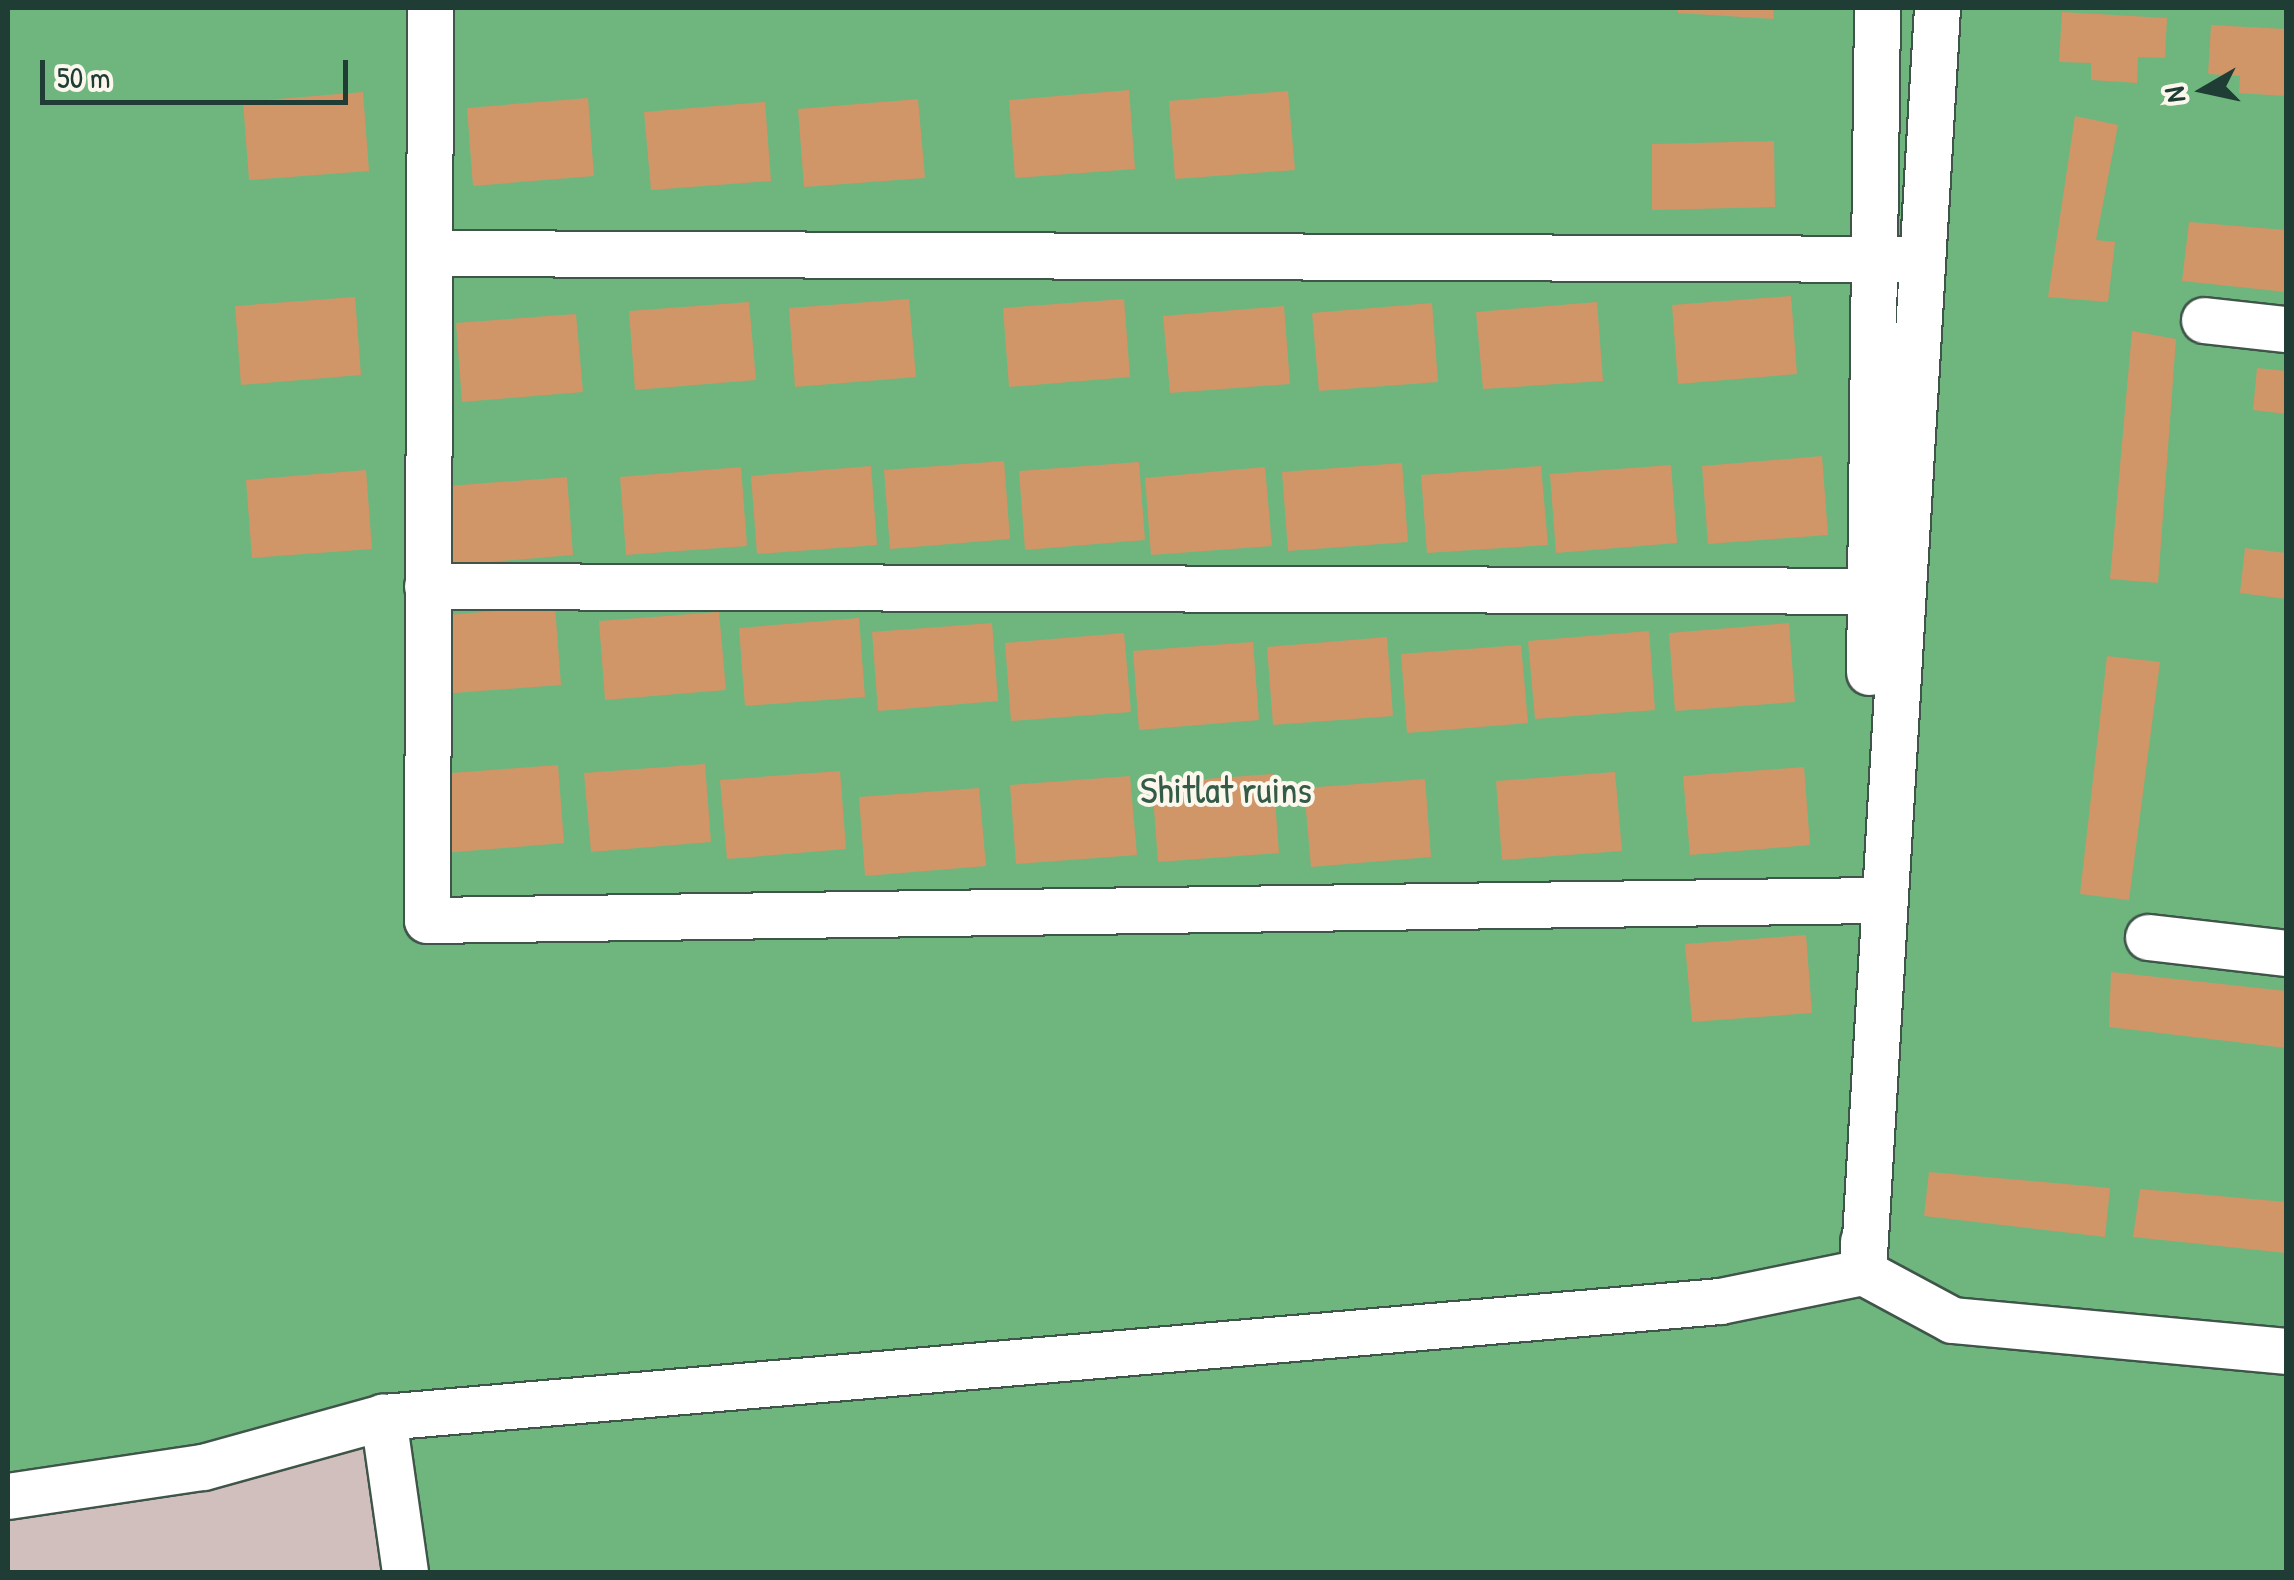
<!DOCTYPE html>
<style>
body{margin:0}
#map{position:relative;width:2294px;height:1580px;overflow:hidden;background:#f4dfc3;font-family:"Patrick Hand",sans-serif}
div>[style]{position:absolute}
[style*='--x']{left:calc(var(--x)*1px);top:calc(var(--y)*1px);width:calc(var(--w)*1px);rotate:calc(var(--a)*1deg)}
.industrial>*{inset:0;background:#d1bfbd}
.forest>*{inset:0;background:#6eb67e}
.building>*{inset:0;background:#d09668}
.roads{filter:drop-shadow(2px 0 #3f5549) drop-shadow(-2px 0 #3f5549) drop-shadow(0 2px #3f5549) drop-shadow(0 -2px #3f5549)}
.street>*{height:45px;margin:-22.5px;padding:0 22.5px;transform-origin:22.5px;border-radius:22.5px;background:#fff}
span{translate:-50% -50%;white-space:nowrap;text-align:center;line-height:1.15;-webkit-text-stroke:8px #fbf7ec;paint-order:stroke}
.park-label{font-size:38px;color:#345b47}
.frame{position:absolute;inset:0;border:10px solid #1f3d34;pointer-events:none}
.north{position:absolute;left:2154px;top:40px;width:100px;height:100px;-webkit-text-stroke:8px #fbf7ec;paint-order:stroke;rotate:261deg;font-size:28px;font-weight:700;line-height:40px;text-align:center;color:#1f3d34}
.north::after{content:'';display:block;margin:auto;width:35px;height:45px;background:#1f3d34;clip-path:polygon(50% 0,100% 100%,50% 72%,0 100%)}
.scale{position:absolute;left:40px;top:60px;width:308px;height:45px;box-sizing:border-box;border:5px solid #1f3d34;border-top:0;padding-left:12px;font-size:30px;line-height:35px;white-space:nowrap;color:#1f3d34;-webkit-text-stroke:8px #fbf7ec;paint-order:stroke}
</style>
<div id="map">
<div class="industrial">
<div style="clip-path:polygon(383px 1417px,405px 1572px,8px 1572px,8px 1496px)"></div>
</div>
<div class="forest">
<div style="clip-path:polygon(8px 8px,2286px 8px,2286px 1572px,405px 1572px,383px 1418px,8px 1496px)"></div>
</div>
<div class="building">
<div style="clip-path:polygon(1678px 8px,1773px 8px,1774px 19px,1678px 13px)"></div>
<div style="clip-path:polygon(2062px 12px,2167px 18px,2165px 58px,2138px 57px,2137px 83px,2091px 80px,2091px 63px,2059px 62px)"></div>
<div style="clip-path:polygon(2211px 25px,2286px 29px,2286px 96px,2239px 93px,2240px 76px,2208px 74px)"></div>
<div style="clip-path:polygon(1129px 90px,1135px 169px,1015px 178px,1009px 100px)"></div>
<div style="clip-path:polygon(1288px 91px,1295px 170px,1175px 179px,1169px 101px)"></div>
<div style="clip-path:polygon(363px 92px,369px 171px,249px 180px,243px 102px)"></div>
<div style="clip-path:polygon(588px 98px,594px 176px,473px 186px,467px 108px)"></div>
<div style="clip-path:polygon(918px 99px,925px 178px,804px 187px,798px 109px)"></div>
<div style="clip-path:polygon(765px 102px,771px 181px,651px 190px,644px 112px)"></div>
<div style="clip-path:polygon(2075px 116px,2118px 125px,2096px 240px,2115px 242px,2108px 302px,2048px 297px)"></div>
<div style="clip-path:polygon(1774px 141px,1775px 207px,1652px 210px,1652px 144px)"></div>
<div style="clip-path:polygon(2189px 222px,2286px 230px,2286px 292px,2182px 281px)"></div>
<div style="clip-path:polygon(1791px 296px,1797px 374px,1678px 384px,1672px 305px)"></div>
<div style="clip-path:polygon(355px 297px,361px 375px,241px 385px,235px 306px)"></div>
<div style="clip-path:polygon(909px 299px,916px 377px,795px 387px,789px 308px)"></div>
<div style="clip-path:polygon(1124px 299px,1130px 377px,1009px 387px,1003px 308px)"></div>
<div style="clip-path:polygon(749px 302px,756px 380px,635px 390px,629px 311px)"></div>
<div style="clip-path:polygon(1597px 302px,1603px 381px,1483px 389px,1476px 312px)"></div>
<div style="clip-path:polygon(1432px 303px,1438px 382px,1319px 391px,1312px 313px)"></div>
<div style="clip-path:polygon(1284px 306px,1290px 384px,1170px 393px,1163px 316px)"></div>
<div style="clip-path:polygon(576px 314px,583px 392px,462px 402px,456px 323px)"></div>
<div style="clip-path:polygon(2132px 331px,2176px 339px,2158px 583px,2110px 579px)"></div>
<div style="clip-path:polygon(2257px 368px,2286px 371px,2286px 414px,2253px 410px)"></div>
<div style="clip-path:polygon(1822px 456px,1828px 535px,1708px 544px,1702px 466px)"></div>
<div style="clip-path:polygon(1004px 461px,1010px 539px,890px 549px,884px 470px)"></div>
<div style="clip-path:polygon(1139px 462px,1145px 540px,1025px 550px,1019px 471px)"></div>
<div style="clip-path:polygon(1402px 463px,1408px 542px,1288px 551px,1282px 472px)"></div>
<div style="clip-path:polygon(1671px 465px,1677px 543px,1556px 553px,1550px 474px)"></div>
<div style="clip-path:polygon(871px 466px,877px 545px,757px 554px,751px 476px)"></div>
<div style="clip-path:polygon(1541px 466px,1548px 545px,1427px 553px,1421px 475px)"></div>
<div style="clip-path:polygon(741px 467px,747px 546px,626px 555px,620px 477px)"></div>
<div style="clip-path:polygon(1265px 467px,1272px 546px,1151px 555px,1145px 478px)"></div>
<div style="clip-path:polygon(366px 470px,372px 549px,252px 558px,246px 480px)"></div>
<div style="clip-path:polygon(567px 477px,573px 555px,453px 565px,447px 486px)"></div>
<div style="clip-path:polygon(2245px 548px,2286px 553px,2286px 599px,2240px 593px)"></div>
<div style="clip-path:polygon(555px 606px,561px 685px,441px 694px,435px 616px)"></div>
<div style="clip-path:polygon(719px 612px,726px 690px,605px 700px,599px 621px)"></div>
<div style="clip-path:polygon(859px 618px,865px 697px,745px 706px,739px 628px)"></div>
<div style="clip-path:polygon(992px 623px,998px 701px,878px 711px,872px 632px)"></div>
<div style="clip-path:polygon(1789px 623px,1795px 702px,1675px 711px,1669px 633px)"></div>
<div style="clip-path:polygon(1649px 631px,1655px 710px,1535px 719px,1528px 641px)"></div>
<div style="clip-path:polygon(1124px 633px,1131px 712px,1011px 721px,1005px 643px)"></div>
<div style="clip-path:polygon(1387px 637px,1393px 716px,1273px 725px,1267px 647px)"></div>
<div style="clip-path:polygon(1253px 642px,1259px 720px,1139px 730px,1133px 651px)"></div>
<div style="clip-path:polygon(1521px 645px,1528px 723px,1407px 733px,1401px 654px)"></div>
<div style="clip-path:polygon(2107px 656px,2160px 662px,2129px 900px,2080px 894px)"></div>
<div style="clip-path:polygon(705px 764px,711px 842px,591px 852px,584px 773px)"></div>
<div style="clip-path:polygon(558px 765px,564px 843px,444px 853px,438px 774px)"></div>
<div style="clip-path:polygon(1804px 767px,1810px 845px,1690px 855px,1683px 776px)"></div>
<div style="clip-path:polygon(840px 771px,846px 849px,727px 859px,720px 780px)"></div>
<div style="clip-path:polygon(1615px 772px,1622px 851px,1502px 860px,1496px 781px)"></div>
<div style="clip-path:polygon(1273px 774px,1279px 853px,1158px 862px,1152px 783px)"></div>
<div style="clip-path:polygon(1130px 776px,1137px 855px,1016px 864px,1010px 785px)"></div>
<div style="clip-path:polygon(1425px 779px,1431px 857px,1311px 867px,1304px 788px)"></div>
<div style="clip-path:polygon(979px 788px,986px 866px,865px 876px,859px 797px)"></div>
<div style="clip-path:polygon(1806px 935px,1812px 1013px,1692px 1022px,1685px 944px)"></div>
<div style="clip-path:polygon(2111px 972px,2286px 991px,2286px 1048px,2109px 1027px)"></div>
<div style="clip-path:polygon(1929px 1172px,2110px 1188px,2105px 1237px,1924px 1216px)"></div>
<div style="clip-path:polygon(2140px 1189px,2286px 1202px,2286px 1253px,2133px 1237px)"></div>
</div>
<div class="roads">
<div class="street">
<div style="--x:430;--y:8;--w:912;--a:90.19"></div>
<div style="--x:427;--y:920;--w:1458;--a:-0.79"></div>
<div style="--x:429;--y:253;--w:1473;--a:0.23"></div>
<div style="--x:2204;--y:320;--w:82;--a:6.3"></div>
<div style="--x:427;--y:586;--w:1473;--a:0.19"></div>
<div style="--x:1869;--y:672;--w:664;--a:-89.31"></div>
<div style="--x:2148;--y:937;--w:139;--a:6.6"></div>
<div style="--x:1863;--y:1241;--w:31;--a:90"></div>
<div style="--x:1863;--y:1272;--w:101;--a:28.3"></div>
<div style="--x:1952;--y:1320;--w:335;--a:5.3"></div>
<div style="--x:8;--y:1496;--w:197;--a:-8.5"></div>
<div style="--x:203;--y:1467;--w:187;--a:-15.5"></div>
<div style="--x:405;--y:1572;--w:157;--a:-98.1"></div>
<div style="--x:383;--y:1417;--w:1342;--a:-4.96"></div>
<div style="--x:1720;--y:1301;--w:146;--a:-11.5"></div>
<div style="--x:1863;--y:1272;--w:1266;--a:-86.65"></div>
</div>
</div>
<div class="park-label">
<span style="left:1226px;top:790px">Shitlat ruins</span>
</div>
<div class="frame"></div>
<div class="north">N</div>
<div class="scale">50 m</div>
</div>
